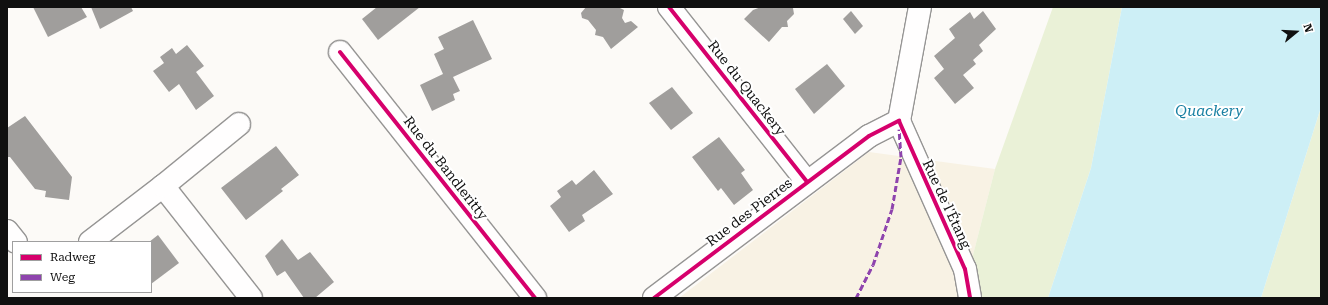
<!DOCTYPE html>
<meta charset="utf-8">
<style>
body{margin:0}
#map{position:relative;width:1328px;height:305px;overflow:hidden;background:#fcfaf7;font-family:"Roboto Serif",serif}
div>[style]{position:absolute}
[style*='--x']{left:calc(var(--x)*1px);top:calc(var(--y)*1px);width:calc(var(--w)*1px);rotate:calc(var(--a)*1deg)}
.farmland>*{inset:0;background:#f8f2e4}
.green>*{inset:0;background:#eaf1d7}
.water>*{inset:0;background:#cdeff6}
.building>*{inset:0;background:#a09e9c}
.roads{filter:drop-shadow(1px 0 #969594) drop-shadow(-1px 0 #969594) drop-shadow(0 1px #969594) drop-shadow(0 -1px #969594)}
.minor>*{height:22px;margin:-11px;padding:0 11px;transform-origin:11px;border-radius:11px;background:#fffefe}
.quiet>*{height:3px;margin-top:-1.5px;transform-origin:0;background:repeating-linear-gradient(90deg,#8e44ad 0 6px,transparent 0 9px)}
.cycleway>*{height:4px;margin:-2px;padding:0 2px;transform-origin:2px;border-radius:2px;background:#d6006c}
span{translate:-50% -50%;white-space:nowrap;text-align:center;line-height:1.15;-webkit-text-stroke:4px #fff;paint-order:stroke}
.street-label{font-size:14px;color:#101010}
.water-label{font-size:15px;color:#1980a3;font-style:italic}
.frame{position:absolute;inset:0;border:8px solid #101010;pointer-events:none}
.legend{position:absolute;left:12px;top:241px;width:140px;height:52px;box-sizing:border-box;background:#fff;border:1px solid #9f9f9f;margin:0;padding:5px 7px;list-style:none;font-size:12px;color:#101010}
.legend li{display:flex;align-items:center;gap:8px;height:20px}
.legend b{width:20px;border:1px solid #9f9f9f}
.north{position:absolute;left:1276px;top:12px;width:40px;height:40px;-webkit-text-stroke:3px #fff;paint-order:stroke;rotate:72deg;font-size:11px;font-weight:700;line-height:16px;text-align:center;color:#101010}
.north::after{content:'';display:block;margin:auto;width:14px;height:18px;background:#101010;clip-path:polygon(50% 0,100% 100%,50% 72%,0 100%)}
</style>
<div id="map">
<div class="farmland">
<div style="clip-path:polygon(869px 152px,995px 169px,962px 298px,679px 298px)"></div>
</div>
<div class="green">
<div style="clip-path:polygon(1053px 7px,1122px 7px,1091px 168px,1048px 298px,962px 298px,995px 169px)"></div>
<div style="clip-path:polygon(1321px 107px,1321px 298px,1261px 298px)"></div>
</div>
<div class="water">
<div style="clip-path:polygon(1122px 7px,1321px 7px,1321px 107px,1261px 298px,1048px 298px,1091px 168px)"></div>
</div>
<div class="building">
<div style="clip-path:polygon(33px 7px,81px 7px,87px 17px,48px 37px)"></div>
<div style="clip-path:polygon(91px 7px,131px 7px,133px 11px,100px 29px)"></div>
<div style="clip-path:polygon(377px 7px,420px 7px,378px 40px,362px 19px)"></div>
<div style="clip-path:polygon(586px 7px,620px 8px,624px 10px,622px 18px,625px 23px,631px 21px,638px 27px,611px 49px,603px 37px,595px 35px,596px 30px,588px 20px,582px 18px,581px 13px)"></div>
<div style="clip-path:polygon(761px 7px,793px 8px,794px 14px,787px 21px,788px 27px,782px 27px,769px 42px,744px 19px,753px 10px)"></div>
<div style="clip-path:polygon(851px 11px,863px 26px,855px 34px,843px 19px)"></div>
<div style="clip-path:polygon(983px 11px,996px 29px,979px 45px,983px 51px,973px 60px,976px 64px,963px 75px,974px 88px,955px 104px,934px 78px,944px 69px,934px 56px,955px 38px,949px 29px,970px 12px,974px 19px)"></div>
<div style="clip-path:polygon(473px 20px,492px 59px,453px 77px,460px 91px,453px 94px,455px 100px,432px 111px,420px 85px,443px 74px,434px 54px,444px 49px,438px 37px)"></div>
<div style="clip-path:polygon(187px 45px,204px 66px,196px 72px,214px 96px,196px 110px,179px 84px,169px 92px,153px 71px,164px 63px,160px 57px,172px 48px,176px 54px)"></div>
<div style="clip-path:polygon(827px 64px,845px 86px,814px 114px,795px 89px)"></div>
<div style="clip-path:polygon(672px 87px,693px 113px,671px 130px,649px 103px)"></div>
<div style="clip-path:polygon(25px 116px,72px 177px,69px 200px,45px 197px,46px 191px,35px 189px,10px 157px,7px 157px,7px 128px)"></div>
<div style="clip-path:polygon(719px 137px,745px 170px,741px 173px,753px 190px,734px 205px,721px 188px,718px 191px,692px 157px)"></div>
<div style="clip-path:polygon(276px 146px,299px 175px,281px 189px,283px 191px,246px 220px,221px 188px)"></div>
<div style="clip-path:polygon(594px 170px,613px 194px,582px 215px,585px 221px,569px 232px,550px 206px,561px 197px,557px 191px,572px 180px,576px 185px)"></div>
<div style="clip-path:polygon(158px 235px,179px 263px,151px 284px,149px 242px)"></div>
<div style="clip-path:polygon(282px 239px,298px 260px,310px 252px,334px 282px,315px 298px,304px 298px,285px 271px,277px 276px,265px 256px)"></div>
</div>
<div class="roads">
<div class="minor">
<div style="--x:669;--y:7;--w:223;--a:51.7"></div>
<div style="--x:340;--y:52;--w:314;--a:51.6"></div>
<div style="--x:899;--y:121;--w:162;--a:66"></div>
<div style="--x:965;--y:269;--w:29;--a:80"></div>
<div style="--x:899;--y:121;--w:116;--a:-79.6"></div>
<div style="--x:163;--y:186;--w:142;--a:51.8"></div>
<div style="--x:7;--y:231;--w:14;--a:51"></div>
<div style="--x:90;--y:242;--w:92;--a:-37.5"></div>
<div style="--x:163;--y:186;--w:98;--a:-39.2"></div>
<div style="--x:654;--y:298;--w:269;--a:-37"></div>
<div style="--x:869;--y:136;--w:34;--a:-27"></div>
</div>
</div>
<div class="quiet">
<div style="--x:856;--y:298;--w:37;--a:-63"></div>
<div style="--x:873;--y:265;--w:59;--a:-71.3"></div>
<div style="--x:892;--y:209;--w:53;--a:-80.2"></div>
<div style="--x:901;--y:157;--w:28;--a:-94"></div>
</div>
<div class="cycleway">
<div style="--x:669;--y:7;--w:223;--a:51.7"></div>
<div style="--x:340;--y:52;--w:314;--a:51.6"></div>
<div style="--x:654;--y:298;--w:269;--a:-37"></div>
<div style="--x:869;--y:136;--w:34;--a:-27"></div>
<div style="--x:899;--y:121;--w:162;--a:66"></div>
<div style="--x:965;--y:269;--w:29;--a:80"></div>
</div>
<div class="street-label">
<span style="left:747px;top:88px;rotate:52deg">Rue du Quackery</span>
<span style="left:446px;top:168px;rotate:52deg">Rue du Bandleritty</span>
<span style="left:947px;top:204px;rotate:65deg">Rue de l'Étang</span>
<span style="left:749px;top:212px;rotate:-37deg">Rue des Pierres</span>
</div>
<div class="water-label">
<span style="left:1209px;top:112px">Quackery</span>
</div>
<div class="frame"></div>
<ul class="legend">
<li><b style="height:5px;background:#d6006c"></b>Radweg</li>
<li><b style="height:5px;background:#8e44ad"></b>Weg</li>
</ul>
<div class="north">N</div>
</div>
